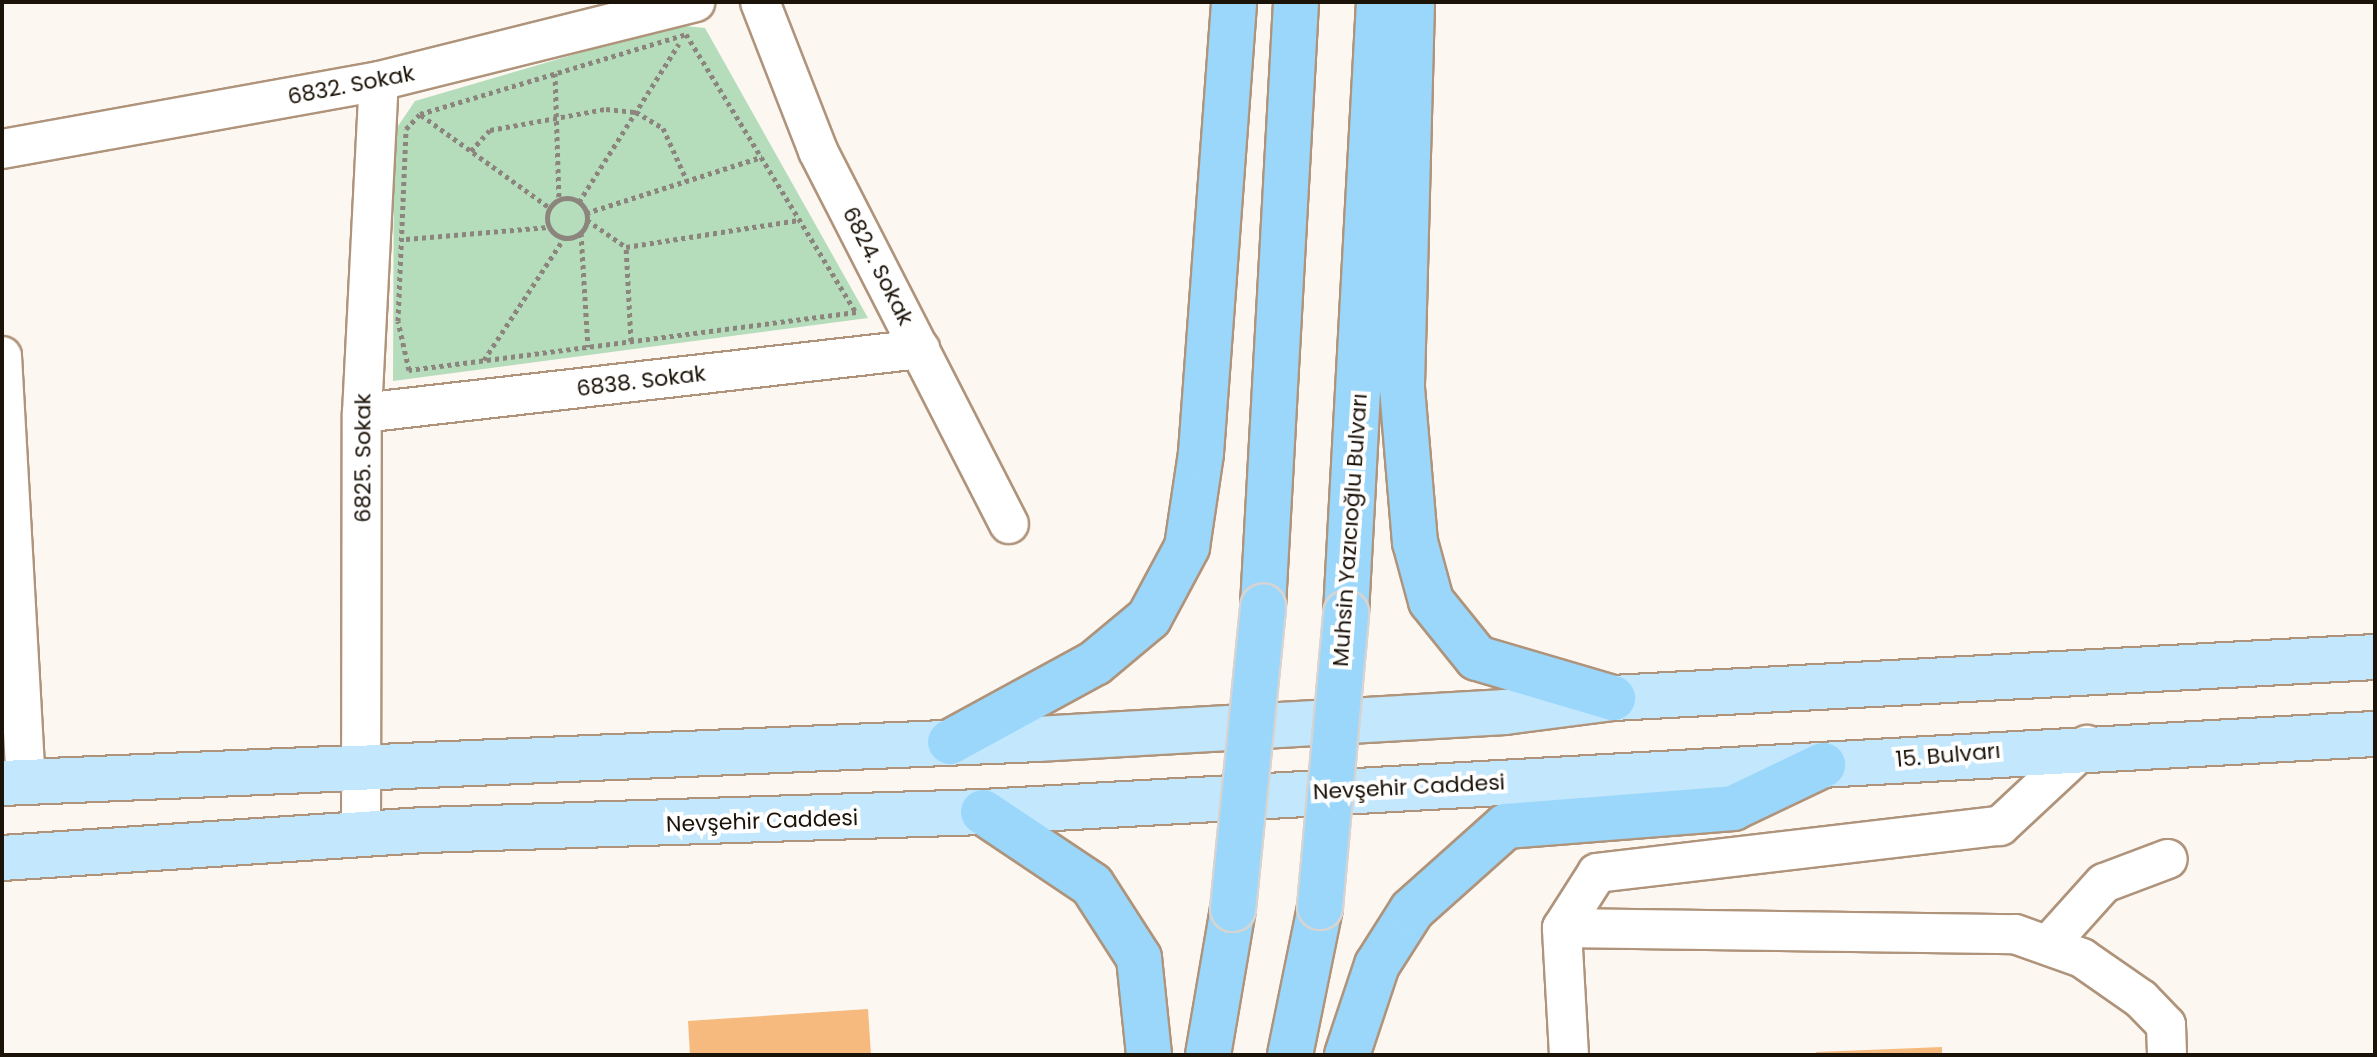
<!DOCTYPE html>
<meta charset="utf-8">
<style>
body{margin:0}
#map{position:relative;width:2377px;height:1057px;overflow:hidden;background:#fdf7f2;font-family:Poppins,sans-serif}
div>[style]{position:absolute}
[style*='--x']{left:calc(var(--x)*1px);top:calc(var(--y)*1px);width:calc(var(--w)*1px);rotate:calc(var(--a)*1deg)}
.green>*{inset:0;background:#b5ddbb}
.building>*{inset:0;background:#f6ba7f}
.path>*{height:5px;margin-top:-2.5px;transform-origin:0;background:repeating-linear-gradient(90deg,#8c857d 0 4px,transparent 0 8px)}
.path>.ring{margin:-2.5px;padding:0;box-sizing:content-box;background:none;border:5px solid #8c857d;border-radius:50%}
.roads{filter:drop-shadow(2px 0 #af947b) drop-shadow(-2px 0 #af947b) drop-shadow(0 2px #af947b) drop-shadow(0 -2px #af947b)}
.minor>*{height:38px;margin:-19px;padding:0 19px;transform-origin:19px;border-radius:19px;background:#fff}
.major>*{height:44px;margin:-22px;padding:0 22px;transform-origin:22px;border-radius:22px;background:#c3e7fd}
.highway>*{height:44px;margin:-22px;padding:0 22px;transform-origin:22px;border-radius:22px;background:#9bd7fb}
.bridges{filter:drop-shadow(2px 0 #d6d4d3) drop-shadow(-2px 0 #d6d4d3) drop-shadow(0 2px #d6d4d3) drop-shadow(0 -2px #d6d4d3)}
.highway-bridge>*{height:44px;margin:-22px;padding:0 22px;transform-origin:22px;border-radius:22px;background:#9bd7fb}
span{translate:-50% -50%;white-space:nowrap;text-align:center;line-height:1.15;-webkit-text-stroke:8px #fff;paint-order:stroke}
.street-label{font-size:22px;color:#1b1208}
.frame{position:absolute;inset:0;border:4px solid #1b1208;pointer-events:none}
</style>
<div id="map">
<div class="green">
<div style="clip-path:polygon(675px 25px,705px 28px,868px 318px,393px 381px,394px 132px,415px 101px)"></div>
</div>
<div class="building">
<div style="clip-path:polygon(868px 1009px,871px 1055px,690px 1055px,688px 1021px)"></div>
<div style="clip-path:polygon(1942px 1047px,1942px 1055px,1816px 1055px,1816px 1052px)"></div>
</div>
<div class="path">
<div style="--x:686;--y:34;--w:326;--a:58.6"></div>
<div style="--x:856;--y:312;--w:451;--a:172.6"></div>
<div style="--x:409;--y:370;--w:50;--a:-102.7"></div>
<div style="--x:398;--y:321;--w:192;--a:-87.6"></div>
<div style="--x:406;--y:129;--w:21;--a:-47"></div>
<div style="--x:420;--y:114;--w:278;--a:-16.7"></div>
<div style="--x:555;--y:73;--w:126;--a:88.2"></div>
<div style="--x:421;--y:115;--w:159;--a:35.8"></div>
<div style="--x:471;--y:151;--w:28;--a:-48"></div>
<div style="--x:490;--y:130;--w:118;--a:-10.3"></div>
<div style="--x:606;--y:109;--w:30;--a:6"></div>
<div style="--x:636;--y:112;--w:31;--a:31"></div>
<div style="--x:663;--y:128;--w:58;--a:65.6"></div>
<div class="ring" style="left:547px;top:198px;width:35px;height:35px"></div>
<div style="--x:579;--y:202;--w:187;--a:-57.7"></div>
<div style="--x:586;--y:213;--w:185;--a:-17.7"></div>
<div style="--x:587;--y:220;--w:47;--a:34.7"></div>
<div style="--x:581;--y:233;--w:114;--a:86.5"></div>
<div style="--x:406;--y:239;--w:143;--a:-4.8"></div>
<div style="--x:631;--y:341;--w:94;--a:-93"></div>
<div style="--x:626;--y:247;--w:175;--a:-8.9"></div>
<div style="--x:484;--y:360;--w:146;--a:-56.7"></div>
</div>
<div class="roads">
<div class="minor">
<div style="--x:760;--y:2;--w:160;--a:68.7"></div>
<div style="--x:818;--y:151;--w:419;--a:62.9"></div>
<div style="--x:2;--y:149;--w:383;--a:-10.2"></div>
<div style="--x:379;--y:81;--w:326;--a:-14"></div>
<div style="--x:2;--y:356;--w:427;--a:86.8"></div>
<div style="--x:362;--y:413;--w:562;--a:-6.54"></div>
<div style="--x:361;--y:835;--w:422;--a:-89.9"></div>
<div style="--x:362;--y:413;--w:332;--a:-87.1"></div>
<div style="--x:1562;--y:928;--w:453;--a:0.8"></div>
<div style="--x:2015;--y:934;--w:71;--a:19.7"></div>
<div style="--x:2082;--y:958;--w:72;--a:34.8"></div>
<div style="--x:2141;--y:999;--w:36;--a:46"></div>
<div style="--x:2166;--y:1025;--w:30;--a:88"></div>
<div style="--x:2049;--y:944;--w:82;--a:-48"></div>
<div style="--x:2104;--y:883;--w:68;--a:-20.6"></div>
<div style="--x:1569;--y:1055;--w:127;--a:-93.2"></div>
<div style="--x:1562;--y:928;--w:65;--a:-57.5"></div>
<div style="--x:1597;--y:873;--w:406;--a:-6.7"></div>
<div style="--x:2000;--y:826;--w:119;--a:-43"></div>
</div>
<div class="major">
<div style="--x:2;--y:783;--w:1036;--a:-2.43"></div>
<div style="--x:1037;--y:739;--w:469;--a:-3.3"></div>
<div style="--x:1505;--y:712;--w:109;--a:-7.4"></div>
<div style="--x:1613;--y:698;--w:763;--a:-3.08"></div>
<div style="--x:2;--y:858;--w:425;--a:-3.8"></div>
<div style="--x:426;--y:830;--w:557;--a:-1.85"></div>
<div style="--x:983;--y:812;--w:1394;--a:-3.21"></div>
</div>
<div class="highway">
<div style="--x:1412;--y:2;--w:386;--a:91.5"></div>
<div style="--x:1402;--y:388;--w:155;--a:85.2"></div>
<div style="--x:1415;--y:542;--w:61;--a:74.8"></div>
<div style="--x:1431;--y:601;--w:73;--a:51.1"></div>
<div style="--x:1477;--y:658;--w:142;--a:16.4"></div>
<div style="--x:1263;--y:606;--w:605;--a:-86.87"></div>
<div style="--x:1346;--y:613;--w:612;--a:-86.91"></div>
<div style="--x:950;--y:742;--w:165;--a:-28.6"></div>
<div style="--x:1095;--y:663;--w:70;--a:-39.8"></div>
<div style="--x:1149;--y:618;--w:81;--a:-61.8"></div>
<div style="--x:1187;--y:547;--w:95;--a:-81.5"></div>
<div style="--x:1201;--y:453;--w:452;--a:-85.8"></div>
<div style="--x:983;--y:812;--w:131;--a:33.8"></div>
<div style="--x:1092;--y:885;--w:87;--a:57.2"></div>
<div style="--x:1139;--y:958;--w:98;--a:84.1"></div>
<div style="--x:1208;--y:1055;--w:148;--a:-80.3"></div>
<div style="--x:1290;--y:1055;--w:151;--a:-78.5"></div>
<div style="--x:1347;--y:1055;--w:95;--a:-71.6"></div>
<div style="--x:1377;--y:965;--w:65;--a:-57.5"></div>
<div style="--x:1412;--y:910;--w:126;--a:-41.8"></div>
<div style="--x:1506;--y:826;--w:228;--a:-4.5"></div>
<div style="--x:1733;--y:808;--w:100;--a:-25.5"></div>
</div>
</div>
<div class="bridges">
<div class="highway-bridge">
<div style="--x:1320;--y:907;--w:295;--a:-84.9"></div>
<div style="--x:1233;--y:909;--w:304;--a:-84.3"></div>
</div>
</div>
<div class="street-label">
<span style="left:351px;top:85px;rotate:-11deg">6832. Sokak</span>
<span style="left:878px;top:266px;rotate:63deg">6824. Sokak</span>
<span style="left:641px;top:381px;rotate:-7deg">6838. Sokak</span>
<span style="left:363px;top:458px;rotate:-90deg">6825. Sokak</span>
<span style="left:1350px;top:530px;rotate:-86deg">Muhsin Yazıcıoğlu Bulvarı</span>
<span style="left:1948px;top:755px;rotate:-5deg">15. Bulvarı</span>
<span style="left:1409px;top:787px;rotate:-3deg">Nevşehir Caddesi</span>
<span style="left:762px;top:821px;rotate:-2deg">Nevşehir Caddesi</span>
</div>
<div class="frame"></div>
</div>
